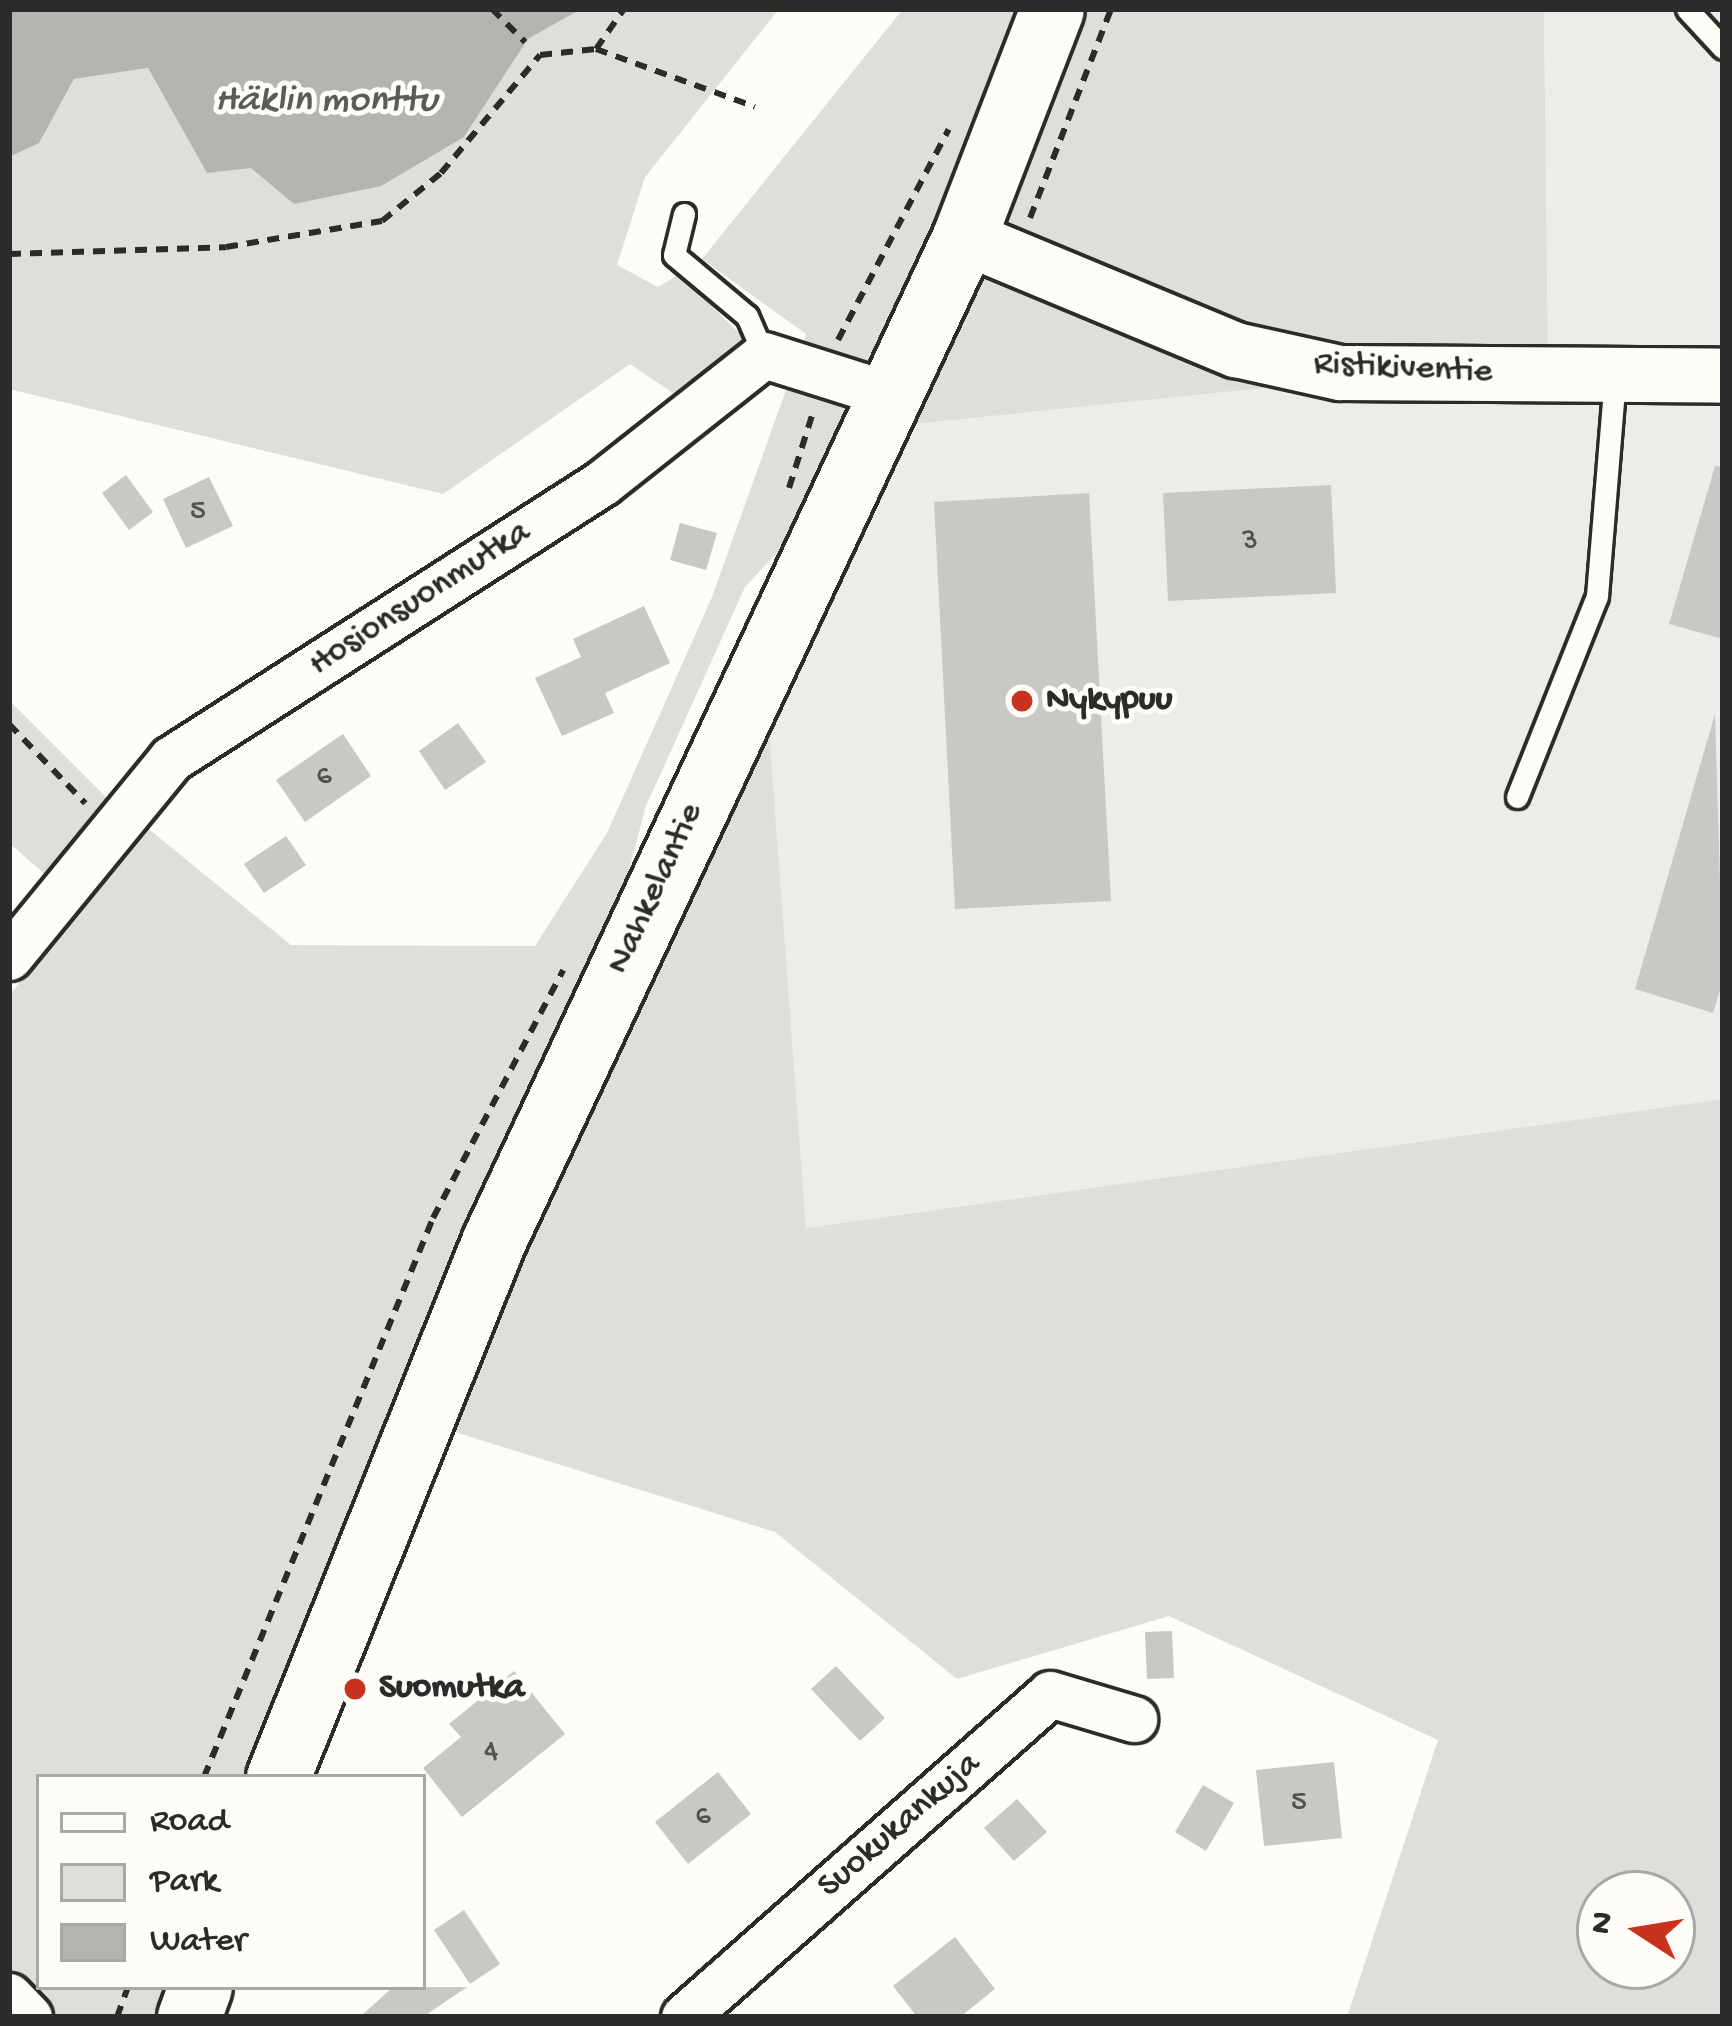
<!DOCTYPE html>
<meta charset="utf-8">
<style>
body{margin:0}
#map{position:relative;width:1732px;height:2026px;overflow:hidden;background:#fdfcf7;font-family:"Gochi Hand",sans-serif}
div>[style]{position:absolute}
[style*='--x']{left:calc(var(--x)*1px);top:calc(var(--y)*1px);width:calc(var(--w)*1px);rotate:calc(var(--a)*1deg)}
.built>*{inset:0;background:#edece8}
.green>*{inset:0;background:#dfdeda}
.water>*{inset:0;background:#b5b4b1}
.building>*{inset:0;background:#c9c8c4}
.path>*{height:6px;margin-top:-3px;transform-origin:0;background:repeating-linear-gradient(90deg,#2b2b2b 0 12px,transparent 0 21px)}
.roads{filter:drop-shadow(3px 0 #2b2b2b) drop-shadow(-3px 0 #2b2b2b) drop-shadow(0 3px #2b2b2b) drop-shadow(0 -3px #2b2b2b)}
.service>*{height:21px;margin:-10.5px;padding:0 10.5px;transform-origin:10.5px;border-radius:10.5px;background:#fdfcf7}
.minor>*{height:45px;margin:-22.5px;padding:0 22.5px;transform-origin:22.5px;border-radius:22.5px;background:#fdfcf7}
.tertiary>*{height:54px;margin:-27px;padding:0 27px;transform-origin:27px;border-radius:27px;background:#fdfcf7}
.secondary>*{height:63px;margin:-31.5px;padding:0 31.5px;transform-origin:31.5px;border-radius:31.5px;background:#fdfcf7}
.dots>*{width:33px;height:33px;translate:-50% -50%;box-sizing:border-box;border:6px solid #fdfcf7;border-radius:50%}
span{translate:-50% -50%;white-space:nowrap;text-align:center;line-height:1.15;-webkit-text-stroke:10px #fdfcf7;paint-order:stroke}
.number-label{font-size:30px;color:#525251}
.number-label span{-webkit-text-stroke-width:0}
.street-label{font-size:36px;color:#2b2b2b}
.poi-label{font-size:36px;color:#2b2b2b;font-weight:700}
.left{translate:0 -50%;text-align:left}
.water-label{font-size:39px;color:#5b5b5a;font-style:italic}
.frame{position:absolute;inset:0;border:12px solid #2b2b2b;pointer-events:none}
.legend{position:absolute;left:36px;top:1774px;width:390px;height:216px;box-sizing:border-box;background:#fdfcf7;border:3px solid #a9a8a5;margin:0;padding:15px 21px;list-style:none;font-size:36px;color:#2b2b2b}
.legend li{display:flex;align-items:center;gap:24px;height:60px}
.legend b{width:60px;border:3px solid #a9a8a5}
.north{position:absolute;left:1576px;top:1870px;width:120px;height:120px;box-sizing:border-box;background:#fdfcf7;border:3px solid #a9a8a5;border-radius:50%;rotate:282deg;font-size:33px;font-weight:700;line-height:48px;text-align:center;color:#2b2b2b}
.north::after{content:'';display:block;margin:auto;width:42px;height:54px;background:#c8321e;clip-path:polygon(50% 0,100% 100%,50% 72%,0 100%)}
</style>
<div id="map">
<div class="built">
<div style="clip-path:polygon(1544px 9px,1723px 9px,1723px 1099px,806px 1228px,767px 701px,895px 426px,1548px 359px)"></div>
</div>
<div class="green">
<div style="clip-path:polygon(581px 9px,779px 9px,645px 177px,617px 265px,658px 287px,679px 274px,745px 339px,686px 402px,630px 364px,443px 494px,9px 389px,9px 157px,39px 142px,74px 79px,148px 68px,207px 172px,464px 137px,528px 39px)"></div>
<div style="clip-path:polygon(903px 9px,1544px 9px,1548px 359px,895px 426px,745px 587px,646px 806px,625px 885px,419px 1338px,245px 1777px,39px 1777px,39px 1987px,164px 1987px,152px 2017px,9px 2017px,9px 996px,145px 826px,291px 945px,535px 946px,607px 833px,712px 597px,806px 334px,702px 259px)"></div>
<div style="clip-path:polygon(9px 700px,113px 804px,54px 882px,9px 843px)"></div>
<div style="clip-path:polygon(evenodd,767px 701px,806px 1228px,1723px 1099px,1723px 2017px,1347px 2017px,1438px 1740px,1169px 1616px,957px 1679px,775px 1532px,439px 1427px,767px 701px,1600px 1894px,1672px 1894px,1672px 1966px,1600px 1966px,1600px 1894px)"></div>
</div>
<div class="water">
<div style="clip-path:polygon(9px 9px,581px 9px,528px 39px,464px 137px,381px 186px,294px 204px,251px 168px,207px 173px,148px 68px,74px 79px,39px 143px,9px 157px)"></div>
</div>
<div class="building">
<div style="clip-path:polygon(1715px 466px,1723px 467px,1723px 639px,1669px 624px)"></div>
<div style="clip-path:polygon(126px 475px,153px 512px,129px 530px,102px 493px)"></div>
<div style="clip-path:polygon(209px 477px,233px 526px,186px 548px,163px 499px)"></div>
<div style="clip-path:polygon(1331px 485px,1336px 593px,1168px 601px,1163px 493px)"></div>
<div style="clip-path:polygon(1089px 493px,1111px 901px,955px 909px,934px 502px)"></div>
<div style="clip-path:polygon(680px 523px,717px 533px,706px 570px,670px 560px)"></div>
<div style="clip-path:polygon(644px 606px,670px 663px,605px 693px,614px 713px,562px 736px,535px 678px,581px 657px,573px 639px)"></div>
<div style="clip-path:polygon(1715px 714px,1723px 980px,1713px 1013px,1635px 989px)"></div>
<div style="clip-path:polygon(458px 723px,486px 762px,445px 790px,419px 751px)"></div>
<div style="clip-path:polygon(343px 734px,371px 776px,305px 822px,276px 780px)"></div>
<div style="clip-path:polygon(286px 836px,306px 865px,264px 893px,244px 864px)"></div>
<div style="clip-path:polygon(1172px 1631px,1174px 1678px,1147px 1679px,1145px 1632px)"></div>
<div style="clip-path:polygon(836px 1666px,885px 1718px,860px 1741px,811px 1689px)"></div>
<div style="clip-path:polygon(514px 1671px,565px 1734px,462px 1817px,423px 1768px,461px 1737px,449px 1724px)"></div>
<div style="clip-path:polygon(1334px 1762px,1342px 1838px,1264px 1846px,1256px 1770px)"></div>
<div style="clip-path:polygon(718px 1772px,751px 1814px,688px 1864px,655px 1822px)"></div>
<div style="clip-path:polygon(1203px 1785px,1234px 1803px,1206px 1851px,1175px 1832px)"></div>
<div style="clip-path:polygon(1017px 1799px,1047px 1832px,1014px 1861px,984px 1828px)"></div>
<div style="clip-path:polygon(464px 1910px,500px 1964px,470px 1984px,434px 1930px)"></div>
<div style="clip-path:polygon(955px 1937px,995px 1989px,960px 2017px,917px 2017px,893px 1986px)"></div>
<div style="clip-path:polygon(393px 1987px,467px 1987px,423px 2017px,360px 2017px)"></div>
</div>
<div class="path">
<div style="--x:492;--y:9;--w:47;--a:45"></div>
<div style="--x:596;--y:49;--w:49;--a:-55"></div>
<div style="--x:1030;--y:218;--w:224;--a:-68.8"></div>
<div style="--x:9;--y:254;--w:217;--a:-1.8"></div>
<div style="--x:226;--y:247;--w:158;--a:-9.5"></div>
<div style="--x:382;--y:221;--w:76;--a:-39.1"></div>
<div style="--x:441;--y:173;--w:154;--a:-50"></div>
<div style="--x:540;--y:55;--w:56;--a:-6.1"></div>
<div style="--x:596;--y:49;--w:169;--a:20"></div>
<div style="--x:838;--y:340;--w:238;--a:-62.3"></div>
<div style="--x:789;--y:488;--w:83;--a:-72.4"></div>
<div style="--x:9;--y:724;--w:110;--a:46.1"></div>
<div style="--x:204;--y:1777;--w:604;--a:-67.72"></div>
<div style="--x:433;--y:1218;--w:280;--a:-62.3"></div>
<div style="--x:117;--y:2017;--w:32;--a:-70"></div>
</div>
<div class="roads">
<div class="service">
<div style="--x:1687;--y:9;--w:53;--a:47.3"></div>
<div style="--x:684;--y:214;--w:42;--a:103.7"></div>
<div style="--x:674;--y:255;--w:95;--a:39.9"></div>
<div style="--x:747;--y:316;--w:43;--a:66.4"></div>
<div style="--x:1517;--y:797;--w:216;--a:-68.3"></div>
<div style="--x:1597;--y:596;--w:221;--a:-85.3"></div>
</div>
<div class="minor">
<div style="--x:9;--y:957;--w:256;--a:-50.7"></div>
<div style="--x:171;--y:759;--w:512;--a:-32.63"></div>
<div style="--x:602;--y:483;--w:206;--a:-38.3"></div>
<div style="--x:764;--y:355;--w:130;--a:17.5"></div>
<div style="--x:9;--y:1996;--w:29;--a:46"></div>
<div style="--x:684;--y:2017;--w:488;--a:-41.4"></div>
<div style="--x:1050;--y:1694;--w:88;--a:16.6"></div>
</div>
<div class="tertiary">
<div style="--x:964;--y:237;--w:295;--a:22.6"></div>
<div style="--x:1236;--y:350;--w:107;--a:12.5"></div>
<div style="--x:1340;--y:373;--w:383;--a:0.4"></div>
</div>
<div class="secondary">
<div style="--x:278;--y:1777;--w:579;--a:-68.09"></div>
<div style="--x:494;--y:1240;--w:1108;--a:-64.89"></div>
<div style="--x:964;--y:237;--w:244;--a:-68.9"></div>
<div style="--x:189;--y:2017;--w:32;--a:-70"></div>
</div>
</div>
<div class="dots">
<div style="left:1022px;top:701px;background:#c8321e"></div>
<div style="left:355px;top:1689px;background:#c8321e"></div>
</div>
<div class="number-label">
<span style="left:198px;top:513px">5</span>
<span style="left:1250px;top:543px">3</span>
<span style="left:324px;top:778px">6</span>
<span style="left:491px;top:1753px">4</span>
<span style="left:1299px;top:1804px">5</span>
<span style="left:703px;top:1818px">6</span>
</div>
<div class="street-label">
<span style="left:1403px;top:369px;rotate:3deg">Ristikiventie</span>
<span style="left:420px;top:599px;rotate:-33deg">Hosionsuonmutka</span>
<span style="left:656px;top:889px;rotate:-65deg">Nahkelantie</span>
<span style="left:900px;top:1826px;rotate:-41deg">Suokukankuja</span>
</div>
<div class="poi-label">
<span class="left" style="left:1046px;top:701px">Nykypuu</span>
<span class="left" style="left:379px;top:1689px">Suomutka</span>
</div>
<div class="water-label">
<span style="left:326px;top:102px">Häklin monttu</span>
</div>
<div class="frame"></div>
<ul class="legend">
<li><b style="height:15px;background:#fdfcf7"></b>Road</li>
<li><b style="height:33px;background:#dfdeda"></b>Park</li>
<li><b style="height:33px;background:#b5b4b1"></b>Water</li>
</ul>
<div class="north">N</div>
</div>
